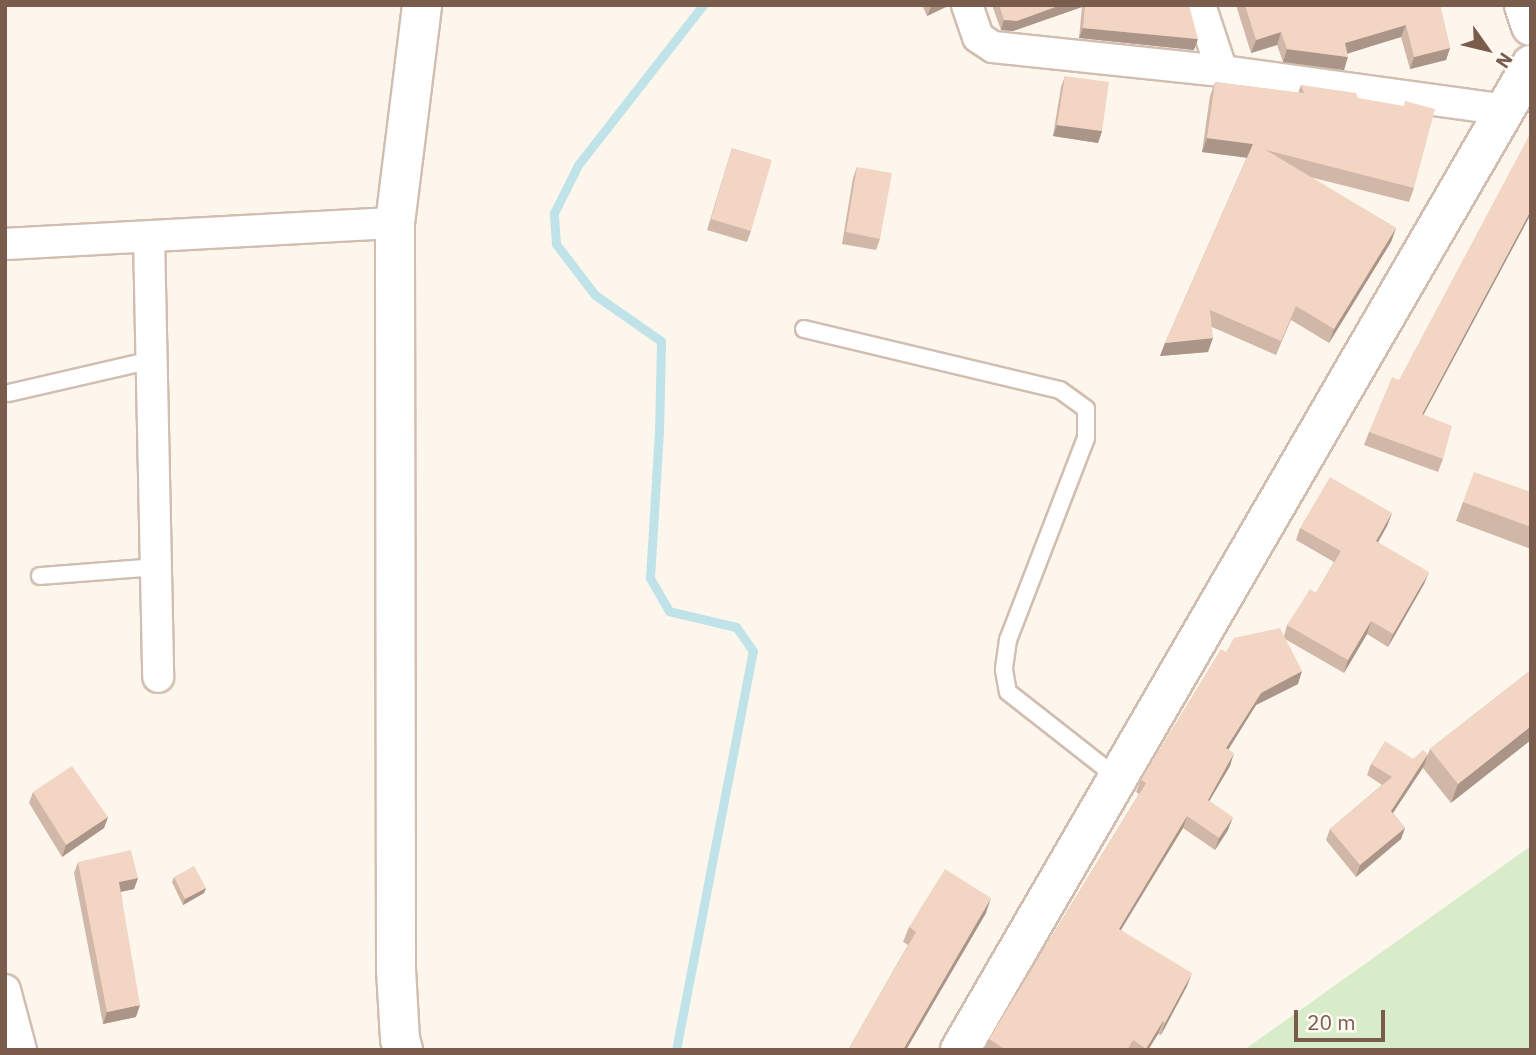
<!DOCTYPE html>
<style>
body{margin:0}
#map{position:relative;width:1536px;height:1055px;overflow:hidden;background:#fdf6ec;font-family:"IBM Plex Sans",sans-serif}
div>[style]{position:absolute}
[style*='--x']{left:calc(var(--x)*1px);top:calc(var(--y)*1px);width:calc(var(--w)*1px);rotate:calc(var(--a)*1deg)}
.green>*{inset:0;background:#d8ecc9}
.stream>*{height:9px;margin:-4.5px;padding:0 4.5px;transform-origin:4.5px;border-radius:4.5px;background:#bfe3e8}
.roads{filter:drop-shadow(2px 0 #d1beb0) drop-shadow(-2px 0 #d1beb0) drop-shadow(0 2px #d1beb0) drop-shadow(0 -2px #d1beb0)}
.service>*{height:16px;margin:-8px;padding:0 8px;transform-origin:8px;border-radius:8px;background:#fff}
.minor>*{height:30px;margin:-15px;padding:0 15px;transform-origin:15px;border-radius:15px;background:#fff}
.tertiary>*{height:38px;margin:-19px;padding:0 19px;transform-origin:19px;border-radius:19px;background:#fff}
.secondary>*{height:38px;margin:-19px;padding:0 19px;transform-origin:19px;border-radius:19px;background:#fff}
.wall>*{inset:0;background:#d1b7a8}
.shaded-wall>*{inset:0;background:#aa9588}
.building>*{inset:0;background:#f3d5c3}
span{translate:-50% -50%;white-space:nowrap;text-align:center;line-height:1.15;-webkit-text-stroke:5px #fffaf3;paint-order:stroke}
.frame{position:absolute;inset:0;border:7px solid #7a5c4d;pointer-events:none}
.north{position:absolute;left:1452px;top:14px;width:70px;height:70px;-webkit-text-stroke:5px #fffaf3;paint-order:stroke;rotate:124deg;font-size:19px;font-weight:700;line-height:28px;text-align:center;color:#7a5c4d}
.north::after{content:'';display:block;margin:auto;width:24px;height:32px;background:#7a5c4d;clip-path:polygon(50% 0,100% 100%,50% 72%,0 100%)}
.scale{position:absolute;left:1294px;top:1010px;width:91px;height:32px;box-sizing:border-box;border:4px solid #7a5c4d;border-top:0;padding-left:9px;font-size:21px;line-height:24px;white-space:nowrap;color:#7a5c4d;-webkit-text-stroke:5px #fffaf3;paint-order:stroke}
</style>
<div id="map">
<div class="green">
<div style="clip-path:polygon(1531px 846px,1531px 1050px,1244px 1050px)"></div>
</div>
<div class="stream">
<div style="--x:676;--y:1050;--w:406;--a:-79.1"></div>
<div style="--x:753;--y:651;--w:29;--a:-125"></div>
<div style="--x:736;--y:627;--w:69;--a:-166.6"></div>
<div style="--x:669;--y:611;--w:38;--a:-120"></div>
<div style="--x:650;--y:578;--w:147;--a:-86.5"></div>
<div style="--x:659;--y:431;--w:90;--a:-88.7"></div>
<div style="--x:661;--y:341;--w:80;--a:-145.1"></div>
<div style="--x:595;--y:295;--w:64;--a:-127.4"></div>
<div style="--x:556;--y:244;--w:31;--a:-94"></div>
<div style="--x:554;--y:213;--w:54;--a:-63.4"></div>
<div style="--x:578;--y:165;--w:203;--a:-52"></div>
</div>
<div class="roads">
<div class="service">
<div style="--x:804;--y:329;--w:263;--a:13.4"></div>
<div style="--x:1060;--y:390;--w:32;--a:36"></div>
<div style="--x:1086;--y:409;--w:29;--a:90"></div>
<div style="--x:1086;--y:438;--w:217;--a:111.1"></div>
<div style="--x:1008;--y:640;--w:30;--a:98"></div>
<div style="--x:1004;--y:670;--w:22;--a:80"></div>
<div style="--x:1008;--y:692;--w:141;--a:38.1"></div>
<div style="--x:9;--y:393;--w:147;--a:-13"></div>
<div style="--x:40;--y:576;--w:116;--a:-4.4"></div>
</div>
<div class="minor">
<div style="--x:967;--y:5;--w:34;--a:71"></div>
<div style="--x:978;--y:37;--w:18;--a:34"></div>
<div style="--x:993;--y:47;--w:230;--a:6"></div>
<div style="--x:1222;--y:71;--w:286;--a:7.8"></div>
<div style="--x:1200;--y:5;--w:70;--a:71.6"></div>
<div style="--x:149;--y:237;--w:440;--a:88.8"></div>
<div style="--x:5;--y:244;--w:391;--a:-3.1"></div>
<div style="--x:5;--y:990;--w:62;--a:75.1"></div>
</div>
<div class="tertiary">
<div style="--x:403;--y:1050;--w:11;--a:-105"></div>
<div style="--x:400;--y:1039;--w:70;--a:-93.3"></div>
<div style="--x:396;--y:969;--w:746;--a:-90.08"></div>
<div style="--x:395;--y:223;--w:220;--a:-82.9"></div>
</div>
<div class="secondary">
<div style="--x:1524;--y:5;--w:22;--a:72"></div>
<div style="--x:960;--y:1050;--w:1139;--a:-59.9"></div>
</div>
</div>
<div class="wall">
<div style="clip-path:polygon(922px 5px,950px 5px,927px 16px)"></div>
<div style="clip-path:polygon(992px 5px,1189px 5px,1194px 50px,1079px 38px,1082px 7px,1013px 31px,1001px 30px)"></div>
<div style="clip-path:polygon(1236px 5px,1440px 5px,1450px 48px,1446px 60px,1410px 69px,1401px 37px,1347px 53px,1344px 70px,1283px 62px,1277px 45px,1251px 53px)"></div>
<div style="clip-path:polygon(1065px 76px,1102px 131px,1098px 143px,1053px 136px,1061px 87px)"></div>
<div style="clip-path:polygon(1215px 82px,1298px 93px,1301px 85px,1358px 98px,1414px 188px,1409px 202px,1310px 177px,1396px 228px,1391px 242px,1329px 343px,1291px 320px,1276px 355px,1212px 327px,1208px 352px,1160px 356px,1165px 343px,1247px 157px,1202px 152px,1210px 96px)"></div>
<div style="clip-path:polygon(732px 148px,751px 231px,747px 242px,707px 230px)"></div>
<div style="clip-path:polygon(857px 167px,880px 239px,876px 250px,842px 244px,853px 178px)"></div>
<div style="clip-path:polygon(1424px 415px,1443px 459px,1438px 472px,1364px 445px,1369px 432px)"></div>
<div style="clip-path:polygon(1531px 492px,1531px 549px,1456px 521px,1463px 502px)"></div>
<div style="clip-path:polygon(1392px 513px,1387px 526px,1378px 542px,1424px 584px,1388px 647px,1367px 634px,1344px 673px,1285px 639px,1298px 684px,1256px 705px,1228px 749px,1230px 766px,1209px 801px,1228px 830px,1215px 850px,1183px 828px,1121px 930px,1187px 986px,1161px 1035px,1158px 1034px,1148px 1050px,985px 1050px,989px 1039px,1139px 794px,1136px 792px,1141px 780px,1226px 652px,1284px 636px,1287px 625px,1316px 593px,1334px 562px,1296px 540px,1300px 528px)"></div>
<div style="clip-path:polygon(1531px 670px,1451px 803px,1423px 768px,1430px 749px)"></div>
<div style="clip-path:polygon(1428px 754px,1424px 766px,1393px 813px,1405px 828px,1401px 839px,1356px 877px,1326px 840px,1330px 829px,1382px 785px,1367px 775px,1371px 764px,1413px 759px)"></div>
<div style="clip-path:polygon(33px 792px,108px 817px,104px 828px,62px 857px,29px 803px)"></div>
<div style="clip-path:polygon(78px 862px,138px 878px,134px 889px,121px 892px,136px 1017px,103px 1024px,74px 873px)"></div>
<div style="clip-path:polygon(174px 877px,206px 888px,204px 893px,183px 905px,172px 882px)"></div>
<div style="clip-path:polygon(986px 913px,906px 1050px,848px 1050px,908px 945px,903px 942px,909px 927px)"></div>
</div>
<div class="shaded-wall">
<div style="clip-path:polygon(932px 5px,950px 5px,927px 16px)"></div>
<div style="clip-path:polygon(1061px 5px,1082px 5px,1082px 7px,1013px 31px,1001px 30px,1004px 20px)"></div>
<div style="clip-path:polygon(1406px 25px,1401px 37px,1340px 56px,1345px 43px)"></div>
<div style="clip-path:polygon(1083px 28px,1198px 39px,1194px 50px,1079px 38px)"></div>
<div style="clip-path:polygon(1281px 32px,1277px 45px,1251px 53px,1256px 40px)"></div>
<div style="clip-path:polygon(1450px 48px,1446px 60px,1410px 69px,1414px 57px)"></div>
<div style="clip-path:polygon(1287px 49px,1348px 57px,1344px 70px,1283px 62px)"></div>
<div style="clip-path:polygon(1057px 125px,1102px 131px,1098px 143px,1053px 136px)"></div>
<div style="clip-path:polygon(1207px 138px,1253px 144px,1248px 158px,1202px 152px)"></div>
<div style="clip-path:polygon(1531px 210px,1531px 214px,1417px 427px,1422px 414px)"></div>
<div style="clip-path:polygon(1396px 228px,1391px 242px,1329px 343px,1334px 329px)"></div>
<div style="clip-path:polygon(1213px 338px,1208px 352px,1160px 356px,1165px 343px)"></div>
<div style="clip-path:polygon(1392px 513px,1387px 526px,1372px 553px,1376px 541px)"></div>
<div style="clip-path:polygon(1429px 572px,1424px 584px,1388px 647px,1393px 634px)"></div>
<div style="clip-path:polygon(1371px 621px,1367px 634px,1344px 673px,1348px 660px)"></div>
<div style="clip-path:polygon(1302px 671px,1298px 684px,1256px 705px,1222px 760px,1226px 748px,1261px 693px)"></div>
<div style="clip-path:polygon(1531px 726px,1531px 740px,1451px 803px,1458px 784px)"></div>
<div style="clip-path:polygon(1234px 753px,1230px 766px,1203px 812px,1208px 800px)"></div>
<div style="clip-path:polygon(1428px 754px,1424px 766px,1387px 822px,1391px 811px)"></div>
<div style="clip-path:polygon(1187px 816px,1183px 828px,1114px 941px,1119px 929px)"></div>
<div style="clip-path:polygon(108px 817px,104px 828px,62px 857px,66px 845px)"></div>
<div style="clip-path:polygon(1233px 817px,1228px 830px,1215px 850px,1219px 838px)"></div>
<div style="clip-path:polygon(1405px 828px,1401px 839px,1356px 877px,1360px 865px)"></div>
<div style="clip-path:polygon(138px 878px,134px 889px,115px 893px,119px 882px)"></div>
<div style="clip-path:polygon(206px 888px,204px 893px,183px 905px,185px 899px)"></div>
<div style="clip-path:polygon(991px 898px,986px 913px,906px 1050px,903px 1050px)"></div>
<div style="clip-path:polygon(1192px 973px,1187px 986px,1161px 1035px,1165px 1023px)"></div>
<div style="clip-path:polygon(140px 1005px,136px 1017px,103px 1024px,107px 1012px)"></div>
<div style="clip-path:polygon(1163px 1021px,1158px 1034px,1148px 1050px,1145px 1050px)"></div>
</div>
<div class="building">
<div style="clip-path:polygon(999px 5px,1061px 5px,1017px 21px,1004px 20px)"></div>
<div style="clip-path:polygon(1085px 5px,1189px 5px,1198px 39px,1083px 28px)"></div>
<div style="clip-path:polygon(1245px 5px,1440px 5px,1450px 48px,1414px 57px,1406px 25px,1345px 43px,1348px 57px,1287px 49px,1281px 32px,1256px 40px)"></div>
<div style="clip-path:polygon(1065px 76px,1109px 82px,1102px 131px,1057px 125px)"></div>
<div style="clip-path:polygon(1215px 82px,1304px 93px,1301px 85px,1356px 93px,1358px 98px,1404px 106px,1405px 101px,1435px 109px,1414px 188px,1266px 150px,1396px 228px,1334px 329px,1296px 306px,1281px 341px,1210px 310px,1213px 338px,1165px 343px,1253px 144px,1207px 138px)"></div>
<div style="clip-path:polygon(1531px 132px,1531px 210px,1422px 414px,1452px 426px,1443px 459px,1369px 432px,1392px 377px,1399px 380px)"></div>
<div style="clip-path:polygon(732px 148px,772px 160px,751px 231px,711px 219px)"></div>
<div style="clip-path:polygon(857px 167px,892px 173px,880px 239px,846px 232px)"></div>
<div style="clip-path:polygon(1474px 472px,1531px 492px,1531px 527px,1463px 502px)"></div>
<div style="clip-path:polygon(1330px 477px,1392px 513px,1376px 541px,1429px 572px,1393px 634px,1371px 621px,1348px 660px,1287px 625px,1310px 589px,1316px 593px,1341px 551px,1300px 528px)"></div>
<div style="clip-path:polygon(1280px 628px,1302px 671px,1261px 693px,1226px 748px,1234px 753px,1208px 800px,1233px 817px,1219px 838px,1187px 816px,1119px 929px,1192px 973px,1165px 1023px,1163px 1021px,1146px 1049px,1133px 1040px,1127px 1050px,1006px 1050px,989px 1039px,1146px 783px,1141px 780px,1221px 649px,1226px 652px,1234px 638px)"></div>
<div style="clip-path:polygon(1531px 670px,1531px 726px,1458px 784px,1430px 749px)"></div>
<div style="clip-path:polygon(1385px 741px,1413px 759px,1423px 750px,1428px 754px,1391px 811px,1405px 828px,1360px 865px,1330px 829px,1392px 777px,1371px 764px)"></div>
<div style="clip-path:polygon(72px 766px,108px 817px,66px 845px,33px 792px)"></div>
<div style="clip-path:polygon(131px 850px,138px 878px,119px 882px,140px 1005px,107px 1012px,78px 862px)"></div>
<div style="clip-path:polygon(194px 866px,206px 888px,185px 899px,174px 877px)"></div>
<div style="clip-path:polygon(945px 869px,991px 898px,903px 1050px,848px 1050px,916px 932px,909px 927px)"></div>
</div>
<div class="frame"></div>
<div class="north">N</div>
<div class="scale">20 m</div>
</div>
